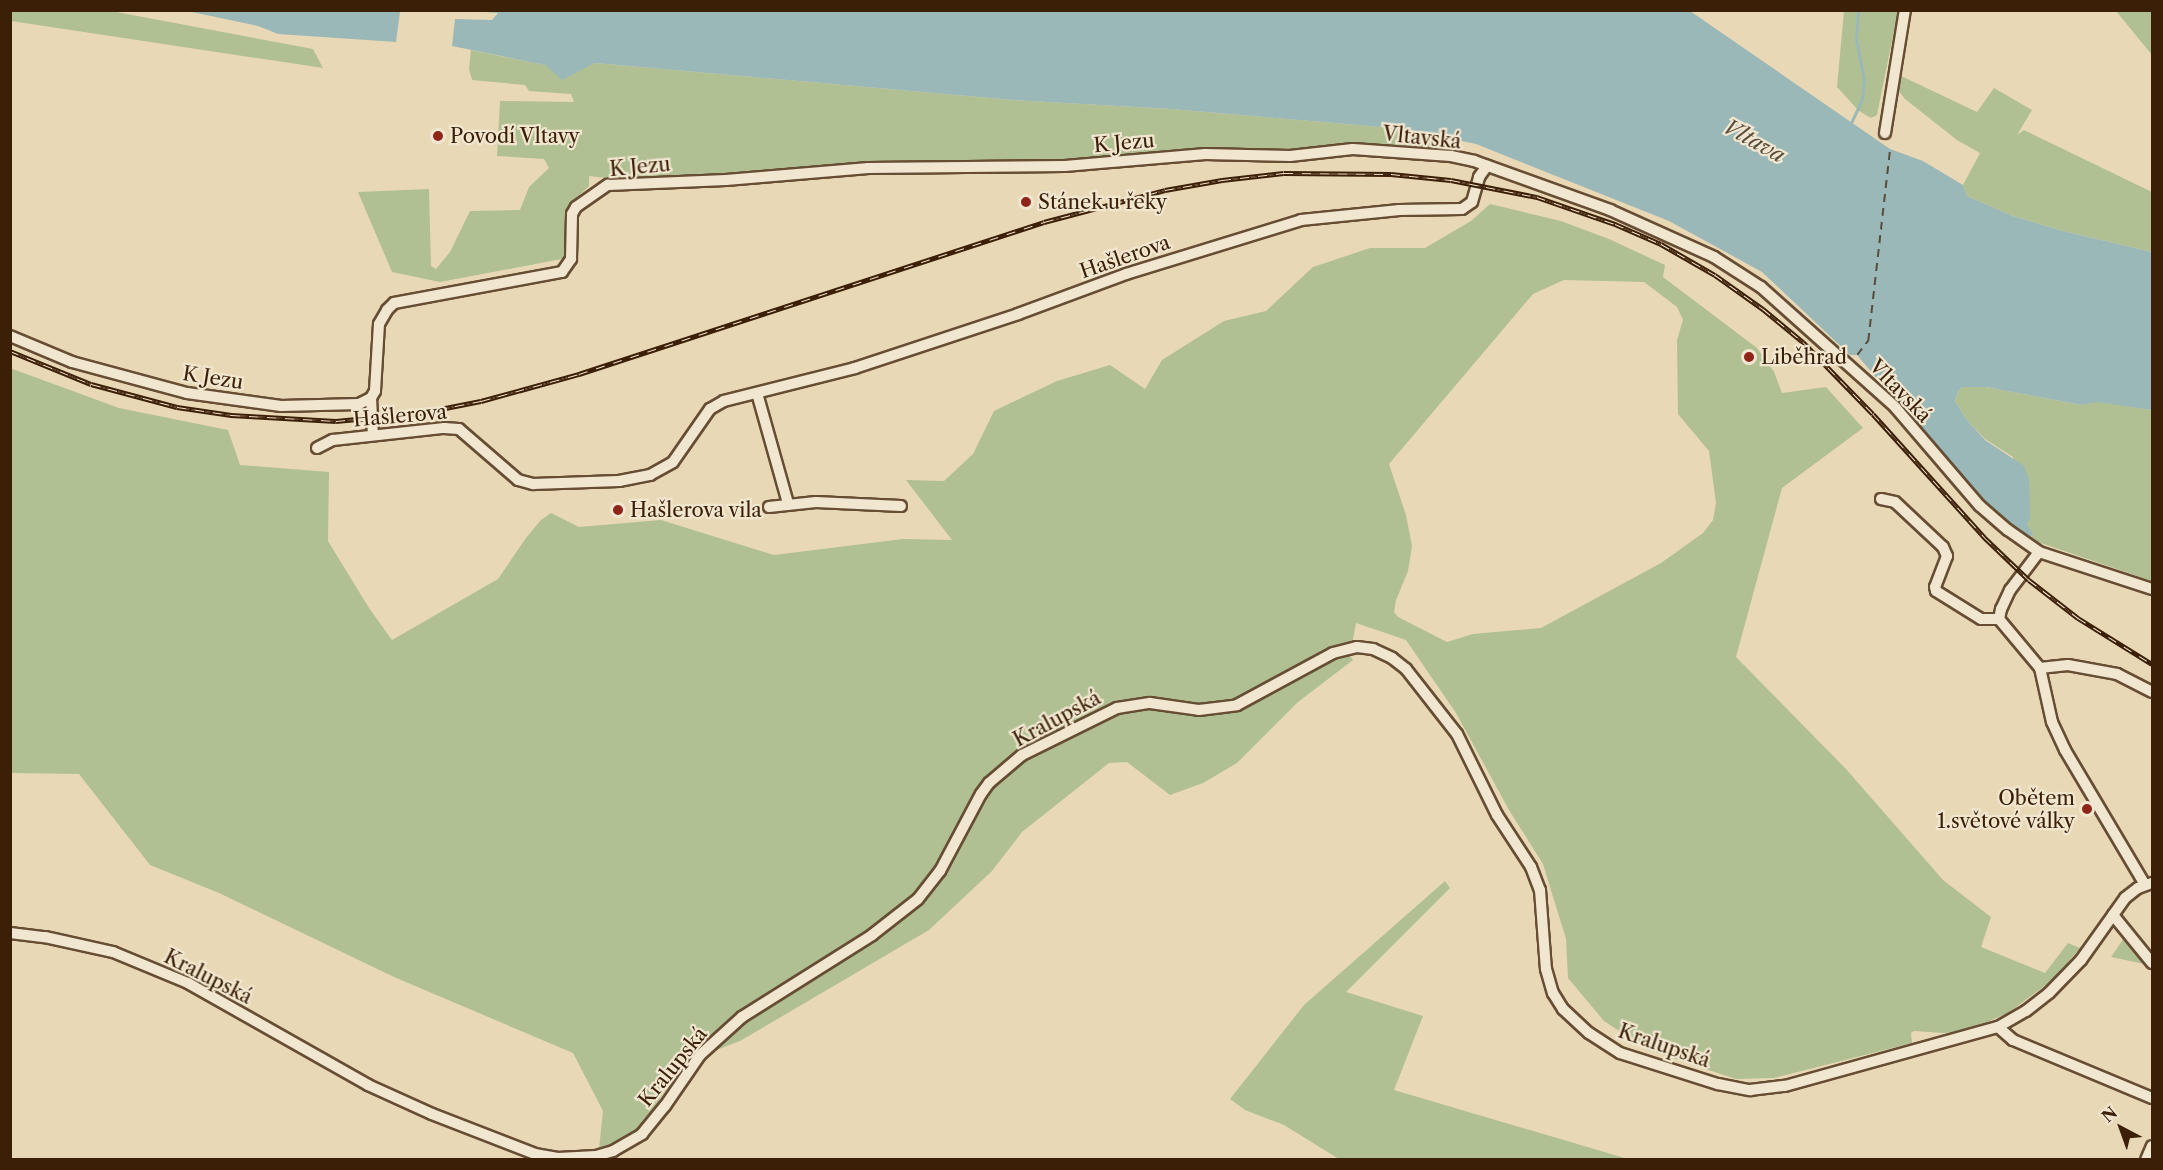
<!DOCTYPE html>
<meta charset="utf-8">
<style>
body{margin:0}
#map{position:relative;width:2163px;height:1170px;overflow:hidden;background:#e9d8b6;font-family:"Libre Caslon Text",serif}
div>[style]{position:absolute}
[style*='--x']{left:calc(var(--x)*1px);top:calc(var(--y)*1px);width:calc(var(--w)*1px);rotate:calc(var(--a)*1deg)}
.green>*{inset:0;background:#b0c093}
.water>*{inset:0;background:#9bb8b8}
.stream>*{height:3px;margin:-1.5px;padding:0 1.5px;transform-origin:1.5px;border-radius:1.5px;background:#9bb8b8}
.ferry>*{height:1.5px;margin-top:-0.75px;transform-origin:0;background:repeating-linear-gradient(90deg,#584d3c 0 8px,transparent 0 14px)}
.roads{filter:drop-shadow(2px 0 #664d33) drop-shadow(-2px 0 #664d33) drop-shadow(0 2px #664d33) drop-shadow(0 -2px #664d33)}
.minor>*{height:10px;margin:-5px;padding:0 5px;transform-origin:5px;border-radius:5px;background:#f1e6d0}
.rail>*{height:5px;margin-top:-2.5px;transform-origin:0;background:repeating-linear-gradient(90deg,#f1e6d0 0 9px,#3b1f07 0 18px);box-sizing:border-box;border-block:2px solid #3b1f07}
.dots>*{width:16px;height:16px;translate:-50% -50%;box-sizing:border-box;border:3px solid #f1e6d0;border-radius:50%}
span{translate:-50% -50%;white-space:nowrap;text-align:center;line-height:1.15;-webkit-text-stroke:4.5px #f1e6d0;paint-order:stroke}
.poi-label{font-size:20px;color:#3b1f07}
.left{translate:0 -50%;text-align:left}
.right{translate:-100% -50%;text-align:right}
.street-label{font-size:20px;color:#3b1f07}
.water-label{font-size:21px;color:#584d3c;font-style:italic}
.frame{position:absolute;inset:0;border:12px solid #3b1f07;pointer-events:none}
.north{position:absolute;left:2091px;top:1098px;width:60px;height:60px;-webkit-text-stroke:4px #f1e6d0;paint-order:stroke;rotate:319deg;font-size:16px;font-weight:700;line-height:24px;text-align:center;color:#3b1f07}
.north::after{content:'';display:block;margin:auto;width:21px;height:27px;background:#3b1f07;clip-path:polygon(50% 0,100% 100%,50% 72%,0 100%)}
</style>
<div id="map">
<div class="green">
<div style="clip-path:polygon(11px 10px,111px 11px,313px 49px,323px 68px,11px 21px)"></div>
<div style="clip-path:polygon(1844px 11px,1898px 11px,1877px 115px,1871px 118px,1859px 111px,1837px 87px)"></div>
<div style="clip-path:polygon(2116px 11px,2152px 11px,2152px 55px)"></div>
<div style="clip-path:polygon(471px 50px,545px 65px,563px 78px,595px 63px,1013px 100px,1171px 109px,1404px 129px,1441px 138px,1442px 155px,1353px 149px,639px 182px,589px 176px,589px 186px,569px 205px,567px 258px,440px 282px,392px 272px,358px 192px,429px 189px,431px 266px,436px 269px,450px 252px,470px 211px,520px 210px,529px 187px,549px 168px,544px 159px,497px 156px,500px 101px,574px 102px,571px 94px,529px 91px,525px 85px,472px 80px,469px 69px)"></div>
<div style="clip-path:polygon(1899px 75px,1977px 112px,1994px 88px,2032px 110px,2017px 135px,2024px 130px,2152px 192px,2152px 252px,2063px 231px,2013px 216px,1967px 196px,1963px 185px,1980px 153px,1957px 140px,1905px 99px,1897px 89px)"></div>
<div style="clip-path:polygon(evenodd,1490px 204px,1561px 221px,1609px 239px,1665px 265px,1663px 277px,1757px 348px,1774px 372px,1782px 393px,1826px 387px,1863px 428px,1782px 488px,1736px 657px,1846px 769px,1943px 880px,1991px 917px,1981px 947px,2045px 973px,2068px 943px,2080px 948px,2054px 979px,2008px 1013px,1966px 1031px,1943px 1033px,1914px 1031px,1911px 1033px,1912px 1043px,1774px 1078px,1736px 1079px,1648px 1050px,1604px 1021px,1568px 978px,1566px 939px,1543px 864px,1509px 810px,1456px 713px,1406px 640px,1356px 623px,1350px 656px,1353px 660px,1298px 702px,1237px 763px,1203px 783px,1170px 795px,1127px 762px,1109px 763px,1022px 832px,992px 871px,929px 930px,740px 1041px,683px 1063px,636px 1136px,599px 1149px,603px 1111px,573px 1053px,394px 977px,219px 893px,150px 865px,79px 774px,11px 773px,10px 368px,119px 408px,228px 430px,240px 465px,329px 472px,328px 541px,369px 608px,392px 640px,498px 579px,526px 538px,541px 520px,551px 513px,579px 527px,661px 520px,774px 555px,903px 539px,952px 540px,906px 480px,944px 481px,973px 454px,994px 411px,1057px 381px,1110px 365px,1145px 389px,1162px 360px,1224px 321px,1266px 311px,1313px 267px,1370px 248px,1425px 248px,1471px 221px,1490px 204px,1564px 280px,1644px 282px,1677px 307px,1683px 320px,1677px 340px,1678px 414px,1709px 451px,1716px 503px,1713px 520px,1703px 533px,1661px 563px,1541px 628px,1473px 634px,1447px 642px,1398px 617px,1394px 612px,1396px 600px,1408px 571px,1412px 546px,1406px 515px,1389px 464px,1533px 294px,1564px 280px)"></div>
<div style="clip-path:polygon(1964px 387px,1986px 387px,2082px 405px,2097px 401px,2152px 410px,2152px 581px,2029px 539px,2032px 536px,2027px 524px,2013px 457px,1985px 439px,1967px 420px,1955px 401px,1958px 391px)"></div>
<div style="clip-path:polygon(1445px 881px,1450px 888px,1346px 992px,1423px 1016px,1394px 1090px,1628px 1159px,1339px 1159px,1284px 1125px,1245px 1110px,1230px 1099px,1304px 1005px)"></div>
<div style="clip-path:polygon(2124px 938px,2149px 965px,2111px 957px)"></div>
</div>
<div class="water">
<div style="clip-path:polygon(390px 10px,400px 12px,396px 42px,278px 34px,258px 26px,187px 11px)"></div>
<div style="clip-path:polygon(458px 10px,1690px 11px,1890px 149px,1923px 161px,1963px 185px,1967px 196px,2013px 216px,2063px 231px,2152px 252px,2152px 410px,2097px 402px,2082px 405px,1986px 387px,1964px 387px,1958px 391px,1955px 401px,1967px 420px,1985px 440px,2024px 466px,2029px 479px,2030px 518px,2027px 524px,2033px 534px,2029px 539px,1978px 497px,1857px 355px,1850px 355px,1762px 272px,1669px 221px,1476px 144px,1404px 129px,1171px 109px,1013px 100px,595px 63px,562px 80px,545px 65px,452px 46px,455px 19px,492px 20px,498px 13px)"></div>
</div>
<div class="stream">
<div style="--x:1850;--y:125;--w:29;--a:-65"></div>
<div style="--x:1862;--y:99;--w:19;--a:-84"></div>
<div style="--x:1864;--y:80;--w:42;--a:-101"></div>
<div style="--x:1856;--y:39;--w:29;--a:-86"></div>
</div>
<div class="ferry">
<div style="--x:1857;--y:355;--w:18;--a:-52"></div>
<div style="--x:1868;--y:341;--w:193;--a:-83.5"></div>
</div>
<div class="roads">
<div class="minor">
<div style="--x:1885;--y:133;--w:125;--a:-80.8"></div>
<div style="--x:10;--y:336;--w:67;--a:22.8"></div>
<div style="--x:72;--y:362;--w:119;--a:15.1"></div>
<div style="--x:187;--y:393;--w:95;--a:7.9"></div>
<div style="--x:281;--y:406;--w:78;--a:-1.5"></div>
<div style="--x:359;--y:404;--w:13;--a:-27"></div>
<div style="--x:371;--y:398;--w:8;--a:-60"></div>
<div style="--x:375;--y:391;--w:67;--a:-86.6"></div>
<div style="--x:379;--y:324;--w:16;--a:-60"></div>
<div style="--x:387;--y:310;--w:10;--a:-45"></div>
<div style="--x:394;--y:303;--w:171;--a:-10.5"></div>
<div style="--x:562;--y:272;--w:16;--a:-55"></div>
<div style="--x:571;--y:259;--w:45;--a:-88.7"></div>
<div style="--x:572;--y:214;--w:8;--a:-60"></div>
<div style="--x:576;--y:207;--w:39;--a:-35"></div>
<div style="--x:608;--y:185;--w:118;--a:-2.4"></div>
<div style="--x:726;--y:180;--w:143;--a:-4.8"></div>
<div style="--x:868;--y:168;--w:197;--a:-0.6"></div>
<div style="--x:1065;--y:166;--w:141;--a:-4.9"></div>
<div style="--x:1205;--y:154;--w:85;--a:1.3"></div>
<div style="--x:1290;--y:156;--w:63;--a:-6.3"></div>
<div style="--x:1353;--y:149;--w:98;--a:4.1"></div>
<div style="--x:1451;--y:156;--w:24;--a:12"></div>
<div style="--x:1474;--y:161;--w:145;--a:19.8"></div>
<div style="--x:1610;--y:210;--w:114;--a:24.3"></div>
<div style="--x:1714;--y:257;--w:56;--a:32.6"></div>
<div style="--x:1761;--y:287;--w:180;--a:41.8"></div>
<div style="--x:1895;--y:407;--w:130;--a:49.4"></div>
<div style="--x:1980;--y:506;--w:37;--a:41"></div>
<div style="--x:2008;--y:530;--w:38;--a:35"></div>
<div style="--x:2039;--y:552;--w:119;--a:18.1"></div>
<div style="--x:757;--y:393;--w:114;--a:74.3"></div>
<div style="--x:371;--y:398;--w:37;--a:87"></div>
<div style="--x:317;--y:448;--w:18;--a:-27"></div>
<div style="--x:333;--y:440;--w:112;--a:-6.2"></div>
<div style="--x:444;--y:428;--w:15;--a:4"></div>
<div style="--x:459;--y:429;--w:78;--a:40.8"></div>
<div style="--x:518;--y:480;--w:16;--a:15"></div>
<div style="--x:533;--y:484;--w:86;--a:-2"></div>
<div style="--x:619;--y:481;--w:32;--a:-11"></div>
<div style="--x:650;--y:475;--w:26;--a:-29"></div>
<div style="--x:673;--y:462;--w:65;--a:-55.1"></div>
<div style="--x:710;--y:409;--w:16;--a:-30"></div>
<div style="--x:724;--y:401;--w:135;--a:-14.1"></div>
<div style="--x:855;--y:368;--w:172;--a:-18.3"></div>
<div style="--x:1018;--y:314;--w:115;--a:-20.3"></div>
<div style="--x:1126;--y:274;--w:183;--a:-17.1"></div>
<div style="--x:1301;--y:220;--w:99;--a:-5.8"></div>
<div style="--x:1399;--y:210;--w:63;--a:-0.9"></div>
<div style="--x:1462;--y:209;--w:12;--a:-35"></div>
<div style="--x:1472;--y:202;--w:26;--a:-74"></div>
<div style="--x:1479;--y:177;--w:14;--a:-54"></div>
<div style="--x:1881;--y:499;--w:14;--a:12"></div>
<div style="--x:1895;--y:502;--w:66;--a:43.2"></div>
<div style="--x:1943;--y:547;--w:10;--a:66"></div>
<div style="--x:1947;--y:556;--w:33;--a:111"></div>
<div style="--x:1935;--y:587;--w:4;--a:76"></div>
<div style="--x:1936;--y:591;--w:53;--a:31.9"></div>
<div style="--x:1981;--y:619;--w:18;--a:0"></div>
<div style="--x:769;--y:507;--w:47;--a:-6.1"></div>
<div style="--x:816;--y:502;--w:85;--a:2.7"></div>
<div style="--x:2039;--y:552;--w:48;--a:127.3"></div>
<div style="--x:2010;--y:590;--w:21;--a:115"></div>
<div style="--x:2001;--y:609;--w:10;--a:101"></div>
<div style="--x:1999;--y:619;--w:64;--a:50.1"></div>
<div style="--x:2040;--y:668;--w:55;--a:77.5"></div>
<div style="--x:2052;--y:722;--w:31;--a:65"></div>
<div style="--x:2065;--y:750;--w:157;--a:59.3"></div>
<div style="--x:2040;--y:668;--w:28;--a:-6"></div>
<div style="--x:2068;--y:665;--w:50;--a:10.4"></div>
<div style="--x:2117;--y:674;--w:39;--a:27"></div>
<div style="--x:2113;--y:915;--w:62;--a:50.9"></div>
<div style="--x:10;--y:933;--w:35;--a:7"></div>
<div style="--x:45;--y:937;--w:70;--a:12.4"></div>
<div style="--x:113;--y:952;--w:81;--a:22.5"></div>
<div style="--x:188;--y:983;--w:207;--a:29.5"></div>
<div style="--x:368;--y:1085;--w:70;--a:24.4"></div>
<div style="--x:432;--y:1114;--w:110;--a:21.2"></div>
<div style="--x:535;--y:1154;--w:23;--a:10"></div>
<div style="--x:558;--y:1158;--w:38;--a:-3"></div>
<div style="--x:596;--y:1156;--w:18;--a:-16"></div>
<div style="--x:613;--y:1151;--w:34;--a:-30"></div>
<div style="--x:642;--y:1134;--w:36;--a:-51"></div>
<div style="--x:665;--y:1106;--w:62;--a:-55.5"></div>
<div style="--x:700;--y:1055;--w:57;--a:-42.1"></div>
<div style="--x:742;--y:1017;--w:154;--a:-32.2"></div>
<div style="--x:872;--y:935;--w:58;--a:-38"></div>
<div style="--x:918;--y:899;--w:36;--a:-52"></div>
<div style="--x:940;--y:871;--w:87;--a:-62"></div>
<div style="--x:981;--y:794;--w:14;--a:-54"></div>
<div style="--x:989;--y:783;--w:43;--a:-40.3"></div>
<div style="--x:1022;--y:755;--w:106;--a:-26.3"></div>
<div style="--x:1117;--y:708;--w:33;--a:-9"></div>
<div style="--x:1150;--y:703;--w:49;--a:8.1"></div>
<div style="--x:1199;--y:710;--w:38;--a:-7"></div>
<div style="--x:1237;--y:705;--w:109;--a:-28.4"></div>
<div style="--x:1333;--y:653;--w:25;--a:-14"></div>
<div style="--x:1357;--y:647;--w:16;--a:7"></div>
<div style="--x:1373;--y:649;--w:21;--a:25"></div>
<div style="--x:1392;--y:658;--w:18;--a:38"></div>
<div style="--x:1406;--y:669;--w:83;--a:51.9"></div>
<div style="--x:1457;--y:734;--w:90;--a:63.7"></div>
<div style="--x:1497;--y:815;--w:62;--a:56.8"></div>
<div style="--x:1531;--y:867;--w:25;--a:69"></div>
<div style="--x:1540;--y:890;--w:79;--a:85.7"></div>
<div style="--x:1546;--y:969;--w:25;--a:74"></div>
<div style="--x:1553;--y:993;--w:19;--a:58"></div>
<div style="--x:1563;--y:1009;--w:35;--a:43"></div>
<div style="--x:1589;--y:1033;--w:37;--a:33"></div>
<div style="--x:1620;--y:1053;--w:103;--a:17.6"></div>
<div style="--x:1718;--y:1084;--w:33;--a:11"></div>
<div style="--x:1750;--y:1090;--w:35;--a:-7"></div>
<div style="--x:1785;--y:1086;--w:221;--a:-15.5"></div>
<div style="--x:1998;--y:1027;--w:32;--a:-30"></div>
<div style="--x:2026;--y:1011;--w:29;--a:-38"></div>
<div style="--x:2049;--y:993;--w:46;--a:-45.9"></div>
<div style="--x:2081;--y:960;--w:76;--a:-54.6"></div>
<div style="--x:2125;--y:898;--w:16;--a:-38"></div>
<div style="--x:2138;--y:888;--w:15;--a:-20"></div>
<div style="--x:1998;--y:1027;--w:20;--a:41"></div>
<div style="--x:2013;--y:1040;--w:151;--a:22.6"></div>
<div style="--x:2146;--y:1160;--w:15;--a:-67"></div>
</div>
</div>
<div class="rail">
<div style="--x:10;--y:351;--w:87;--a:22.2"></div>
<div style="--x:91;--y:384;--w:89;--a:15"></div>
<div style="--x:177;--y:407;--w:55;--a:8.4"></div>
<div style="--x:231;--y:415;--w:105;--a:3.3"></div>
<div style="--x:336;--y:421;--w:84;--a:-5.4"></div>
<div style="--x:420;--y:413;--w:62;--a:-11.1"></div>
<div style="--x:481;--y:401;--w:102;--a:-15.4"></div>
<div style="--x:579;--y:374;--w:489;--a:-18.1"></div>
<div style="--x:1044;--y:222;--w:125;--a:-14.8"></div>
<div style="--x:1165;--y:190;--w:58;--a:-10"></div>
<div style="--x:1222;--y:180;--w:62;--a:-6.4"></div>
<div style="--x:1284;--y:173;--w:107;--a:0.5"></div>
<div style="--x:1391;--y:174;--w:60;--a:5.7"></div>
<div style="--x:1451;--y:180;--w:88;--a:11.2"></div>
<div style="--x:1537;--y:197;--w:83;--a:19.1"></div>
<div style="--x:1615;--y:224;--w:50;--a:23.5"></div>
<div style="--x:1661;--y:244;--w:62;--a:29.9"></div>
<div style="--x:1715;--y:275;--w:59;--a:35.3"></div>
<div style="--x:1763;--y:309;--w:52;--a:39.5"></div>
<div style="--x:1803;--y:342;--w:100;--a:45.8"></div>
<div style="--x:1873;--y:414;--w:166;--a:47.9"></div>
<div style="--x:1984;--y:537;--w:62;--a:43.7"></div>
<div style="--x:2029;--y:580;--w:62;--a:37.8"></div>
<div style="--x:2078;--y:618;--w:87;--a:31.9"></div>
</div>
<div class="dots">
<div style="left:438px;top:136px;background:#8f2418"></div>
<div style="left:1026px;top:202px;background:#8f2418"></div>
<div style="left:1749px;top:357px;background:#8f2418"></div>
<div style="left:618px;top:510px;background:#8f2418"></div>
<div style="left:2087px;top:809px;background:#8f2418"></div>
</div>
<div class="poi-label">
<span class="left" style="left:450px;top:136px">Povodí Vltavy</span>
<span class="left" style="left:1038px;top:202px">Stánek u řeky</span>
<span class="left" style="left:1761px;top:357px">Liběhrad</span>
<span class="left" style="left:630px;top:510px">Hašlerova vila</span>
<span class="right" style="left:2075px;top:810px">Obětem<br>1.světové války</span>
</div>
<div class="street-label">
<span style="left:1422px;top:138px;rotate:6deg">Vltavská</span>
<span style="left:1124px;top:143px;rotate:-5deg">K Jezu</span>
<span style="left:640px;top:167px;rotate:-5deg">K Jezu</span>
<span style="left:1125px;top:257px;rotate:-19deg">Hašlerova</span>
<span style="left:213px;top:378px;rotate:9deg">K Jezu</span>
<span style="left:1900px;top:391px;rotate:46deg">Vltavská</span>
<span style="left:400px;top:416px;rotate:-5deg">Hašlerova</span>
<span style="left:1057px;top:719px;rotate:-28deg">Kralupská</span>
<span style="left:208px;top:977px;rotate:27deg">Kralupská</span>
<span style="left:1664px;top:1046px;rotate:19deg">Kralupská</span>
<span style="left:673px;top:1067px;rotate:-51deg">Kralupská</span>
</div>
<div class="water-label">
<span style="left:1754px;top:141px;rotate:29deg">Vltava</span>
</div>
<div class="frame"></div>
<div class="north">N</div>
</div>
